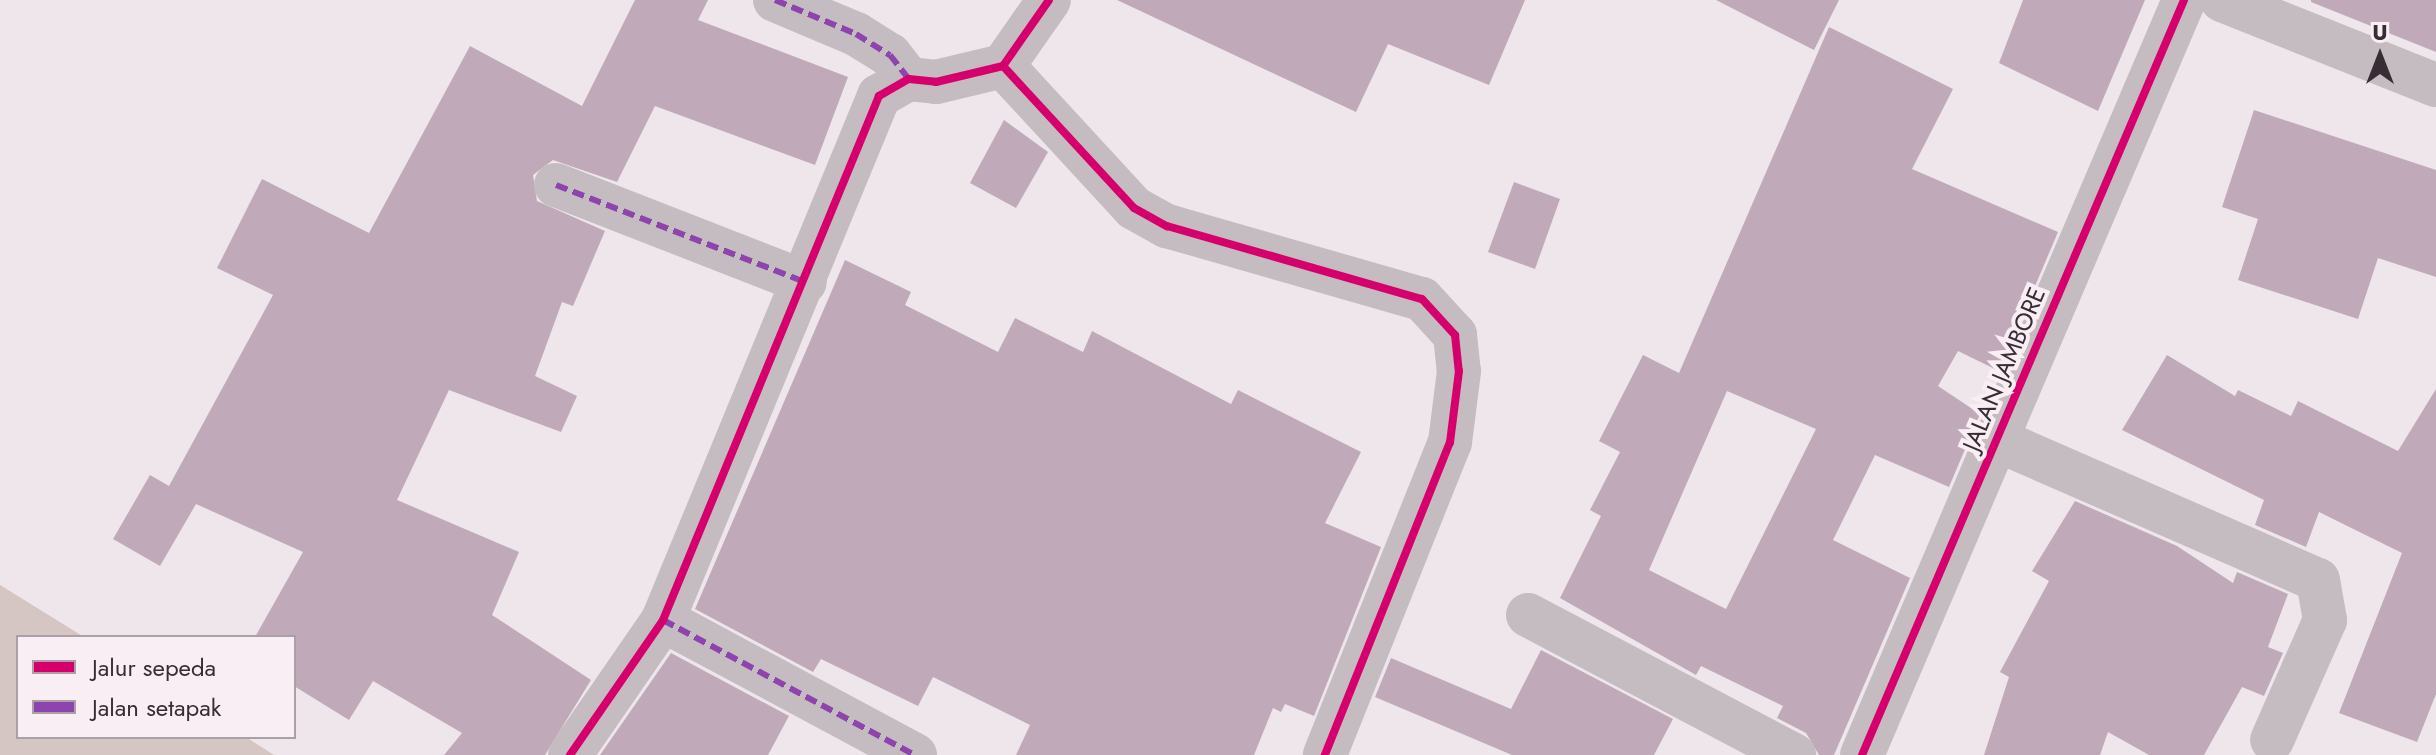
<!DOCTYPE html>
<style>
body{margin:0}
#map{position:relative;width:2436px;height:755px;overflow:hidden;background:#eee6ea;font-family:Jost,sans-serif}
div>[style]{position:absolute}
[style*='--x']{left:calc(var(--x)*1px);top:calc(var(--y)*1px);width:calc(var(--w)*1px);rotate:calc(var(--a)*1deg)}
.green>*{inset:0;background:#d5c6c3}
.building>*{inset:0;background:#c0aaba}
.minor>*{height:44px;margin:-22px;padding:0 22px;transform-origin:22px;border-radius:22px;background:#c4bcc0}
.quiet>*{height:6px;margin-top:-3px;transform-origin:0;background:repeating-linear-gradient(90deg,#8e44ad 0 12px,transparent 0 18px)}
.cycleway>*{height:8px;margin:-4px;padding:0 4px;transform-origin:4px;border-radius:4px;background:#d6006c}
span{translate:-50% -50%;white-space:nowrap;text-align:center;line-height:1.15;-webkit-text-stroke:8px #f9eef3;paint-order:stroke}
.street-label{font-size:24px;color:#382c35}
.legend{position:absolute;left:16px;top:635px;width:280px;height:104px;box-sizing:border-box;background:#f9eef3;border:2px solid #aca0a7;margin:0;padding:10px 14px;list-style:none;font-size:24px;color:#382c35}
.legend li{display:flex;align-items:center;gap:16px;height:40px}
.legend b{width:40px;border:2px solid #aca0a7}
.north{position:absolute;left:2340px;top:16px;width:80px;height:80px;-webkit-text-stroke:6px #f9eef3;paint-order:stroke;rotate:0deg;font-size:22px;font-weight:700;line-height:32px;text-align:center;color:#382c35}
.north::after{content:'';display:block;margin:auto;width:28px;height:36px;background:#382c35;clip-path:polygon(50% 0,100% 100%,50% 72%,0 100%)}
</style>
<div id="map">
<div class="green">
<div style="clip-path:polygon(0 585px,84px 637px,18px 637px,18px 737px,246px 737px,274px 755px,0 755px)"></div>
</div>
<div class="building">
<div style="clip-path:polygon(635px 0,708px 0,698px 20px,848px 77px,815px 165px,655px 106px,617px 182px,553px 160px,533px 175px,537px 201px,605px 231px,573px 306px,562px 302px,535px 376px,577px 396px,561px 432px,449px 390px,397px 500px,519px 552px,492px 615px,591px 680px,545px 755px,444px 755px,462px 733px,373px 681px,349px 720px,294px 686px,294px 637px,255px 637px,303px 552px,196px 504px,160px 566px,113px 539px,150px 475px,169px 486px,273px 295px,217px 268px,262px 179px,369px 233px,470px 46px,582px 106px)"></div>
<div style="clip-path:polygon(1117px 0,1525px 0,1489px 85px,1388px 44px,1356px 112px)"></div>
<div style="clip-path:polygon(1716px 0,1839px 0,1814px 50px)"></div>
<div style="clip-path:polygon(2023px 0,2145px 0,2098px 111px,1999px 63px)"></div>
<div style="clip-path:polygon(2311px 0,2436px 0,2436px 52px,2311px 2px)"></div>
<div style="clip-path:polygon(evenodd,1829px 27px,1953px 89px,1912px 169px,2058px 232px,1999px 371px,1958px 351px,1938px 386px,1980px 414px,1949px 487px,1875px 455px,1833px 540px,1910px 578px,1834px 755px,1819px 755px,1806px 733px,1777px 718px,1783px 706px,1701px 666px,1696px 675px,1560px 598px,1601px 516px,1590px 510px,1620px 452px,1599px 441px,1643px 355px,1679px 373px,1829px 27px,1727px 391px,1816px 429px,1726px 609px,1649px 570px,1727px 391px)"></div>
<div style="clip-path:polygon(2254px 110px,2436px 170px,2436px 277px,2378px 258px,2358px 319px,2238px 280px,2258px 219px,2222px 207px)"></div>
<div style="clip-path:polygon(1004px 120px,1048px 152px,1016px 208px,970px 183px)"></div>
<div style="clip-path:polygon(1514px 182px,1560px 199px,1535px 269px,1488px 252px)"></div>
<div style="clip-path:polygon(845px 260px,911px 292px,905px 305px,998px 352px,1015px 318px,1083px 352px,1092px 331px,1231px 404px,1238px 390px,1361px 452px,1325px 523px,1381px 547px,1314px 716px,1285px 704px,1281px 712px,1273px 708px,1254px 755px,1016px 755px,1030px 725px,933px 677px,918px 706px,821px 659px,813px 672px,695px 609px)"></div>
<div style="clip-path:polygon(2167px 355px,2235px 396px,2238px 390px,2291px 416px,2298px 401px,2398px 451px,2436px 389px,2436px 694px,2417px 742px,2339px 713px,2402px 553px,2319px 512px,2306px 547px,2255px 525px,2264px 500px,2122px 430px)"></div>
<div style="clip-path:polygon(2075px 501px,2177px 546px,2233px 583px,2237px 572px,2288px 594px,2268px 647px,2283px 653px,2264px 696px,2242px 687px,2204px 755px,2149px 755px,2108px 732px,2100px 755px,1984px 755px,2009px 677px,2000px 672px,2049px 581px,2032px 571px)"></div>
<div style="clip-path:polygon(1541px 650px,1673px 719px,1654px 755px,1512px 755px,1375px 697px,1391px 658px,1511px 709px)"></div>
<div style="clip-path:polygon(671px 653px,789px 716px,768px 755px,600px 755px)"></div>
</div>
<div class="minor">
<div style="--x:775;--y:0;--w:88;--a:22.8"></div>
<div style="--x:856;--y:34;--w:40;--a:32"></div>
<div style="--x:890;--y:55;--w:31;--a:52"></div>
<div style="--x:2222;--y:0;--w:230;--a:21.7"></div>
<div style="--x:1003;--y:66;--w:193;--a:47.3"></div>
<div style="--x:1134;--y:208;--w:38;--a:29"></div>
<div style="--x:1167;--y:226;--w:265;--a:16"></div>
<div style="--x:1422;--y:299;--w:49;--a:47.5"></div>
<div style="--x:1455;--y:335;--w:36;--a:84"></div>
<div style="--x:1459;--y:371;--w:72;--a:97.2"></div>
<div style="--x:1450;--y:442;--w:337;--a:111.8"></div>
<div style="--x:556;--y:185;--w:267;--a:21.3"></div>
<div style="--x:1995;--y:439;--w:352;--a:23.6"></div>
<div style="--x:2318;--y:580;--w:41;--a:80.1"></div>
<div style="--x:2325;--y:620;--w:131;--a:113.8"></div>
<div style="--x:1528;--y:615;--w:301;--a:27.8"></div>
<div style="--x:663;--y:620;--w:286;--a:28.2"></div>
<div style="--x:570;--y:755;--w:164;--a:-55.4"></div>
<div style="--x:663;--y:620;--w:567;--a:-67.6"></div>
<div style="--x:879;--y:96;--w:34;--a:-30"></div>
<div style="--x:909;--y:79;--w:27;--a:6"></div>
<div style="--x:936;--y:82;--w:69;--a:-13.4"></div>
<div style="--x:1003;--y:66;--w:80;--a:-55.1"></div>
<div style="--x:1862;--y:755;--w:821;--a:-66.9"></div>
</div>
<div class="quiet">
<div style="--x:775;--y:0;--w:88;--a:22.8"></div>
<div style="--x:856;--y:34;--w:40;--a:32"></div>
<div style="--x:890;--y:55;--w:31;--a:52"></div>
<div style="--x:556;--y:185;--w:267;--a:21.3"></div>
<div style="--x:663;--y:620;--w:286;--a:28.2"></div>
</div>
<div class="cycleway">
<div style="--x:1003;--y:66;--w:193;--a:47.3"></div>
<div style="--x:1134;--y:208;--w:38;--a:29"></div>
<div style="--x:1167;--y:226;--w:265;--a:16"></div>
<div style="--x:1422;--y:299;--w:49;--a:47.5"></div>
<div style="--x:1455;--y:335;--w:36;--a:84"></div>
<div style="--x:1459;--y:371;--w:72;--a:97.2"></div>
<div style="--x:1450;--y:442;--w:337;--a:111.8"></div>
<div style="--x:570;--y:755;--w:164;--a:-55.4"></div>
<div style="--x:663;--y:620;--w:567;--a:-67.6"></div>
<div style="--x:879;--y:96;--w:34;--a:-30"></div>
<div style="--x:909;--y:79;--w:27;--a:6"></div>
<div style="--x:936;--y:82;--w:69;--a:-13.4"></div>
<div style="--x:1003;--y:66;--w:80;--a:-55.1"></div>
<div style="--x:1862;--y:755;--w:821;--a:-66.9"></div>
</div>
<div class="street-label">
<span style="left:2004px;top:369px;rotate:-67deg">JALAN JAMBORE</span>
</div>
<ul class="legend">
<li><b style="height:10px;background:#d6006c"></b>Jalur sepeda</li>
<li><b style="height:10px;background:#8e44ad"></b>Jalan setapak</li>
</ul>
<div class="north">U</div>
</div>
